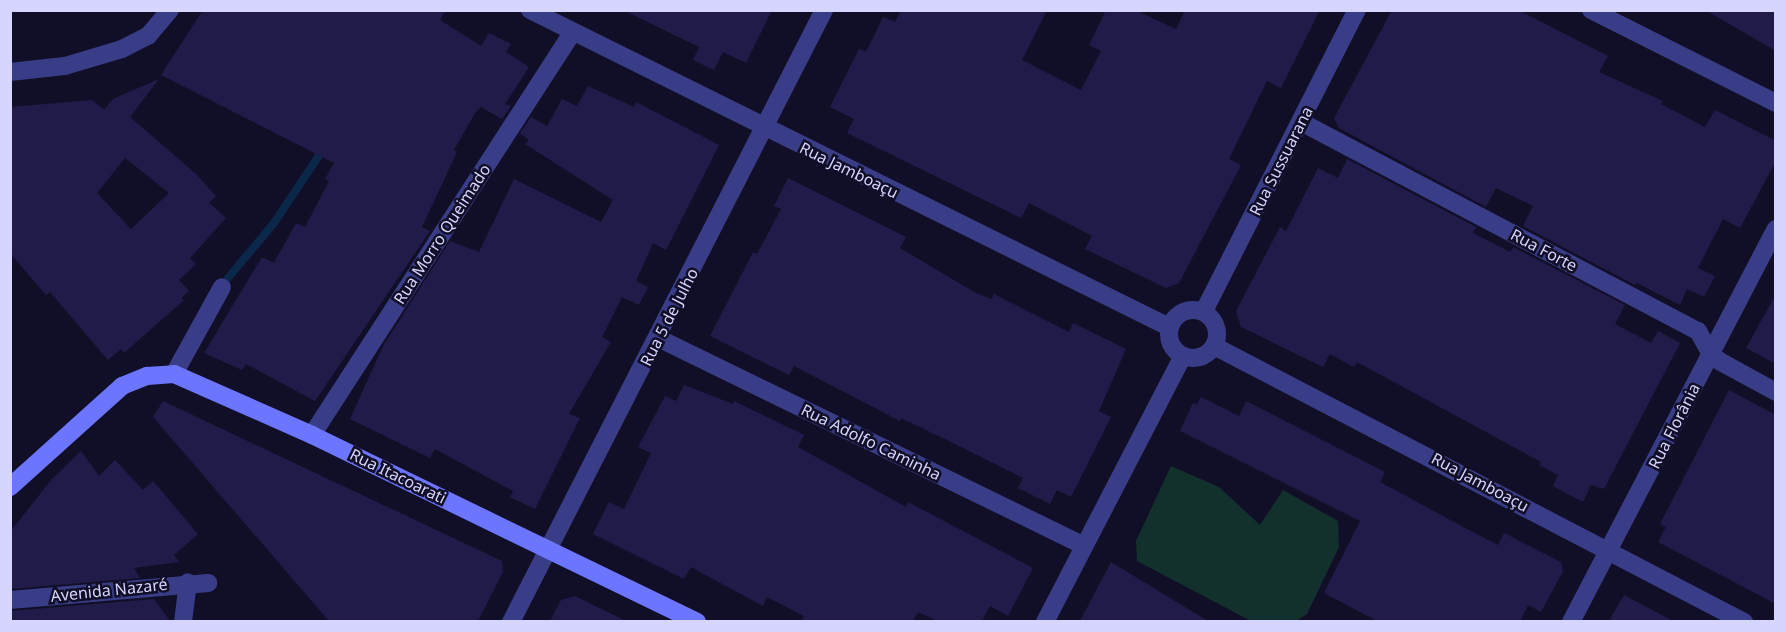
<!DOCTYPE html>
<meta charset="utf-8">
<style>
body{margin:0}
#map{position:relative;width:1786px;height:632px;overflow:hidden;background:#110f27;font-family:"Noto Sans",sans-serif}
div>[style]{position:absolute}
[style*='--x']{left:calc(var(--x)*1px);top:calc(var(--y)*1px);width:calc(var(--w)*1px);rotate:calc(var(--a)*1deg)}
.green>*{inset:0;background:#12312d}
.stream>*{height:8px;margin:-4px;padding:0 4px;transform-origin:4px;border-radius:4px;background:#0b284a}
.building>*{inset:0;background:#201b49}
.street>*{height:18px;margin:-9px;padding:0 9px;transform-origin:9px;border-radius:9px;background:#393d87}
.street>.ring{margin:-9px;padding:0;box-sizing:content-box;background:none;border:18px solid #393d87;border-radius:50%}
.secondary>*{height:18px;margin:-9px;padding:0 9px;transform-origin:9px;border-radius:9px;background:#6c75ff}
span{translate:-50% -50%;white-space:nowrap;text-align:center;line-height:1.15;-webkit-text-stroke:5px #110f27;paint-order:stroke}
.street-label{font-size:16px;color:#d6d5ff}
.frame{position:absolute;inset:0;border:12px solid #d6d5ff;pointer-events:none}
</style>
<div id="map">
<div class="green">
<div style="clip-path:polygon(1171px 466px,1219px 487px,1260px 525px,1283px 490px,1338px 521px,1339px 547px,1307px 614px,1296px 621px,1251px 621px,1137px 561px,1136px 541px)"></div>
</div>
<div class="stream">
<div style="--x:228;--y:278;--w:72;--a:-50.1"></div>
<div style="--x:274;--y:223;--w:90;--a:-56.3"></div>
</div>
<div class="building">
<div style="clip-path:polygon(203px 10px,446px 10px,440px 20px,481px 46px,489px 33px,511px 44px,506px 52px,529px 67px,505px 104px,511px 106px,502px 119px,481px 107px,475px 113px,454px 150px,457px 152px,422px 227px,430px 231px,315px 401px,246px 364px,242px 370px,204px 353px,262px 257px,274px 263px,296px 223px,305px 227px,329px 181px,325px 179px,334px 163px,161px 75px)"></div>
<div style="clip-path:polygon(623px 10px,772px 10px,746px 63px,723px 52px,714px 70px,693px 60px,699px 47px)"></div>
<div style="clip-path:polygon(901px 10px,1047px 10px,1022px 60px,1081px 90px,1101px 51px,1089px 45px,1106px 10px,1135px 10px,1176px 29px,1185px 10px,1320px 10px,1281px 88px,1267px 81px,1229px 159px,1241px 165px,1179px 283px,1166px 288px,1085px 249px,1092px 236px,1029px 203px,1021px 218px,847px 133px,854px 119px,830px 107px,859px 49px,866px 52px,883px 17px,895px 22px)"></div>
<div style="clip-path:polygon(1392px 10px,1518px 10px,1608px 56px,1599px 72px,1663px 101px,1661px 104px,1705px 127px,1715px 110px,1776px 141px,1776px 161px,1740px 228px,1723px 219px,1698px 268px,1715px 276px,1704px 297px,1687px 289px,1680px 305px,1637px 283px,1635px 285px,1523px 226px,1533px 206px,1496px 188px,1486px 207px,1339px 128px,1334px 118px)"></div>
<div style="clip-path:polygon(1705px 10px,1776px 10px,1776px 51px)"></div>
<div style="clip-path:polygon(evenodd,159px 79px,130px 117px,196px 174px,216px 196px,209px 203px,226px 218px,190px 258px,196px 264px,179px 280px,189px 291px,181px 298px,184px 300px,124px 353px,121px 349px,108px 360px,50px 292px,46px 295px,10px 253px,10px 107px,92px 100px,104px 110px,113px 99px,159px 79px,125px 158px,169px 193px,131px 229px,97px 193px,125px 158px)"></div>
<div style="clip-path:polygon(588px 86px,634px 107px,636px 102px,719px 145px,666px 250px,653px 243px,636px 281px,648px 287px,639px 305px,622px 297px,602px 337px,611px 342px,569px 414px,580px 418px,535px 509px,510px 497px,513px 491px,435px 449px,430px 458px,350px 419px,383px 346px,450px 241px,479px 252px,514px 179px,601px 222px,613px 200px,525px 144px,529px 140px,520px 133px,531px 117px,547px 126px,562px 99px,577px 106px)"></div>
<div style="clip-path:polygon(1347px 159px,1476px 227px,1473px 233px,1510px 252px,1513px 247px,1625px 305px,1615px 324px,1651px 343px,1658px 331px,1680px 343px,1604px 489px,1591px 485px,1583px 502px,1553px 486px,1558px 475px,1539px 465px,1541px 462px,1357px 362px,1354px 367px,1330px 354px,1323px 367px,1241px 327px,1236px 311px,1280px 227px,1286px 231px,1318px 168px,1338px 178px)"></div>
<div style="clip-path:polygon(788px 178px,906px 237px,900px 248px,974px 292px,991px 299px,994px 294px,1069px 332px,1073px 323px,1126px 349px,1099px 411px,1111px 417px,1071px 497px,1057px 490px,1050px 504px,1018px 488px,1023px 478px,951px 442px,901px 418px,900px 421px,794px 366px,789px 375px,710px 336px,753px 252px,757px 254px,781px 209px,774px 206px)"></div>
<div style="clip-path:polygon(1776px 294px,1776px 364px,1746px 348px)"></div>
<div style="clip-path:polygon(684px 385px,733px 404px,734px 401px,804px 435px,798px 447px,906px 507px,908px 502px,1033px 568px,1008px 616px,990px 606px,982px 621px,937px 621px,918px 612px,913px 621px,801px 621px,804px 616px,767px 597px,763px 606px,691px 567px,684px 579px,593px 534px,609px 502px,624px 509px,651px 453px,638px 447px,665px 396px,676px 401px)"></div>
<div style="clip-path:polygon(1729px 390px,1776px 415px,1776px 604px,1658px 542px,1666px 527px,1660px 524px)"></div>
<div style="clip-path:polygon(1201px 397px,1239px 416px,1246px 401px,1385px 472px,1380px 482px,1469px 530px,1498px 545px,1504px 533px,1561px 562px,1563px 571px,1541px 612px,1528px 605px,1520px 621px,1377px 621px,1324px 593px,1360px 521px,1180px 431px,1193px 403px,1197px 404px)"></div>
<div style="clip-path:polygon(163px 401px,502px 561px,503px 572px,478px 621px,329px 621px,153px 417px)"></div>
<div style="clip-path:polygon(81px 451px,99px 476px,115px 460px,143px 490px,153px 481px,198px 534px,174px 555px,179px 562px,134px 568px,140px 578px,10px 589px,10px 532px,52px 479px)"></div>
<div style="clip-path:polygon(1111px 562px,1152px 587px,1208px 621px,1080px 621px)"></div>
<div style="clip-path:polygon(1624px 595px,1673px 621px,1609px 621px)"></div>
<div style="clip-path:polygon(575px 596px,626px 621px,550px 621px,561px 600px)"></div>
<div style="clip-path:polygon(154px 599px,170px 621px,10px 621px,10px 611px)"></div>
</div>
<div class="street">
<div style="--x:530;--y:10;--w:713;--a:26.39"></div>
<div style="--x:1591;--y:10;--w:207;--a:26.7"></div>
<div style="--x:10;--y:72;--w:55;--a:-6.2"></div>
<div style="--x:65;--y:66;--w:59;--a:-16.6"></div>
<div style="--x:122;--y:49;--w:29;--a:-27"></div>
<div style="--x:148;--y:36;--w:34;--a:-50"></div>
<div style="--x:1301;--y:122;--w:449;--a:27.8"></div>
<div style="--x:1698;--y:331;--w:26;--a:61"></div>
<div style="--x:1711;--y:354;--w:13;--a:39"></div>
<div style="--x:1721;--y:362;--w:63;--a:28.6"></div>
<div class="ring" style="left:1169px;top:310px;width:30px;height:30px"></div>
<div style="--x:1204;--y:311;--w:338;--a:-63.1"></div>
<div style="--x:658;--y:338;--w:473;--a:26"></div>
<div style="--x:1214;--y:346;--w:598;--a:27.51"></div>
<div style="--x:174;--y:374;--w:99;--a:-61.1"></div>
<div style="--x:312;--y:435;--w:477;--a:-57.1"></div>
<div style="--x:10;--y:600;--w:199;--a:-4.9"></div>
<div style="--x:183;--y:622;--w:40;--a:-82.9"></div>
<div style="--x:511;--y:622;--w:687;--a:-62.91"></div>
<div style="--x:1045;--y:622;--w:300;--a:-62.6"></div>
<div style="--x:1571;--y:622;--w:443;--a:-62.5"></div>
</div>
<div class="secondary">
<div style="--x:10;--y:487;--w:151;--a:-42"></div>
<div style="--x:122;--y:386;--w:27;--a:-22"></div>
<div style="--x:147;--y:376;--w:27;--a:-4"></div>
<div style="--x:174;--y:374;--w:151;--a:23.8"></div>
<div style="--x:312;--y:435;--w:428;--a:25.9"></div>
</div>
<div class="street-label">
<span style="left:1281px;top:161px;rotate:-63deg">Rua Sussuarana</span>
<span style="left:849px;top:170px;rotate:26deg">Rua Jamboaçu</span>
<span style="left:442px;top:234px;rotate:-57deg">Rua Morro Queimado</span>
<span style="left:1544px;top:250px;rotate:28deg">Rua Forte</span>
<span style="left:669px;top:317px;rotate:-63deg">Rua 5 de Julho</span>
<span style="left:1674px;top:426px;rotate:-63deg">Rua Florânia</span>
<span style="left:871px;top:442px;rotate:26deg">Rua Adolfo Caminha</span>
<span style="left:398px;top:476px;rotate:26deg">Rua Itacoarati</span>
<span style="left:1480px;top:482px;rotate:28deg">Rua Jamboaçu</span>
<span style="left:109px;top:590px;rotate:-6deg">Avenida Nazaré</span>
</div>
<div class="frame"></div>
</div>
